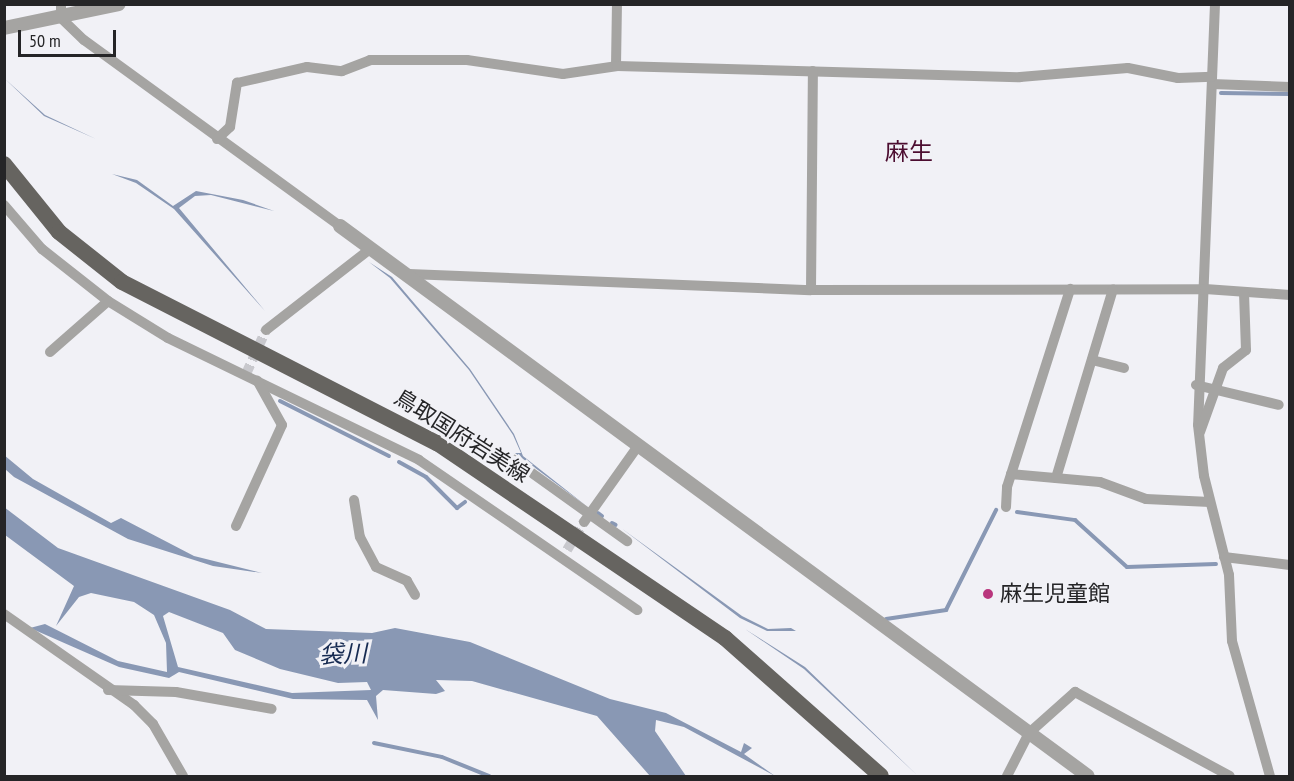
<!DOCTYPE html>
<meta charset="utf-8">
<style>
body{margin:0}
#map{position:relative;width:1294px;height:781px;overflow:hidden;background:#f1f1f6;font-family:"PT Sans Narrow","Noto Sans JP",sans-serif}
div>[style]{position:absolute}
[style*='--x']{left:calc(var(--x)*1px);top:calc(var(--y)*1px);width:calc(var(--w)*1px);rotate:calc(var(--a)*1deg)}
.water>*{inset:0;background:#8998b4}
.stream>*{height:4px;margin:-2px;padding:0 2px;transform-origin:2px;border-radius:2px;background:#8998b4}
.minor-tunnel>*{height:10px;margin-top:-5px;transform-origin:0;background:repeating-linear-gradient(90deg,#c8c8cd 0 10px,transparent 0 15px)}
.minor>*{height:10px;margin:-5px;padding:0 5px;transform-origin:5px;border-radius:5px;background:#a5a4a2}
.tertiary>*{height:14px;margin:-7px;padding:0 7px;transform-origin:7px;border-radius:7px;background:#a5a4a2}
.primary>*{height:16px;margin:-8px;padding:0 8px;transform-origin:8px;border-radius:8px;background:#666460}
.dots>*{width:16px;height:16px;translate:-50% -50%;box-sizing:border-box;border:3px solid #f1f1f6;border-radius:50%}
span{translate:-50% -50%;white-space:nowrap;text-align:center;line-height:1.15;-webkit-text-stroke:6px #f1f1f6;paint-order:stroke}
.street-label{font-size:22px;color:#252527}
.poi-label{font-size:22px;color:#252527}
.left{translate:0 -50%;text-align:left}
.neighbourhood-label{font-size:24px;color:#4c0d30}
.water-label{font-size:24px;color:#162a51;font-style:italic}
.frame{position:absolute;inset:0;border:6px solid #252527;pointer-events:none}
.scale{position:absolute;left:18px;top:30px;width:98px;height:27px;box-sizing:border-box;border:3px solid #252527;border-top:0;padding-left:8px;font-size:18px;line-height:21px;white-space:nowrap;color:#252527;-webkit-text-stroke:4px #f1f1f6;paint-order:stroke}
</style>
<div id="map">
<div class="water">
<div style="clip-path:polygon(4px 78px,45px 115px,96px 139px,44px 116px)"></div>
<div style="clip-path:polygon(112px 174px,137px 180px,173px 206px,196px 191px,243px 200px,274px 211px,211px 195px,195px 196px,179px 208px,265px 311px,174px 209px,136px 183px)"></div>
<div style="clip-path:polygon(369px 262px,392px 277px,470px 369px,514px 434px,523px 456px,589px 508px,515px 453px,521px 453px,513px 435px,469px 370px,390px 278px)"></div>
<div style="clip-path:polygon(4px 455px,33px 479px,111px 523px,121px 518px,194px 556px,262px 573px,213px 566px,128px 539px,14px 477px,5px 469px)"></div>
<div style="clip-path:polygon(evenodd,4px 507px,58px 548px,230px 610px,266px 629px,372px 633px,395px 628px,470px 642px,610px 699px,666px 713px,741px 752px,744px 743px,752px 748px,744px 754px,775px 776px,684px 727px,656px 720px,655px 731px,686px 776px,650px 776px,597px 716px,472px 681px,436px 680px,445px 691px,436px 694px,383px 690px,376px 696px,378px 720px,367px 700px,293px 699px,179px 672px,169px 678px,119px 667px,30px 628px,45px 624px,118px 661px,167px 672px,166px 643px,154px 615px,134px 602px,91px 593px,79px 597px,56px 626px,74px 586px,5px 535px,4px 507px,169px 612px,223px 633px,235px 650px,280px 669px,338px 683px,367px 682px,371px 690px,292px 693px,178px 667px,163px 616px,169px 612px)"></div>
<div style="clip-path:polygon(621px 528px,742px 616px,768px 629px,791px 628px,796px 631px,767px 631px,740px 618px)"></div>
<div style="clip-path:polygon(745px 629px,805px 667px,918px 776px,804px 669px)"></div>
</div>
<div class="stream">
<div style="--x:1221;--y:93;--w:69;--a:0.8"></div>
<div style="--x:280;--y:401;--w:122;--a:26.8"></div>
<div style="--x:399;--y:462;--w:31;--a:29"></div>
<div style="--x:426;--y:477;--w:44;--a:45"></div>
<div style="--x:457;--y:508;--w:10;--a:-37"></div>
<div style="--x:1017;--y:512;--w:59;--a:7.9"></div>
<div style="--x:1075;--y:520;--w:70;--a:42.1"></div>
<div style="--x:1127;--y:567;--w:89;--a:-1.9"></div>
<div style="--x:598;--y:513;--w:5;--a:37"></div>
<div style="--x:612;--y:523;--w:4;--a:27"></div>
<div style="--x:886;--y:619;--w:61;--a:-8.5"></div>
<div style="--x:946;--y:610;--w:112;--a:-63.4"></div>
<div style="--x:374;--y:743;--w:69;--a:11.6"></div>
<div style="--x:442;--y:757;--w:51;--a:22"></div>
</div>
<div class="minor-tunnel">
<div style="--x:246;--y:374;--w:48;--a:-65.6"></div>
<div style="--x:567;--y:550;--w:33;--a:-59"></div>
</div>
<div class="minor">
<div style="--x:61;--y:4;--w:14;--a:90"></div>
<div style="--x:61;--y:18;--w:32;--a:44"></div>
<div style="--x:84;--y:40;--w:316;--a:36"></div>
<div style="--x:1215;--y:4;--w:421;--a:92.3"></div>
<div style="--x:1198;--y:425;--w:51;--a:83.3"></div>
<div style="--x:1204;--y:476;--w:102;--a:75.8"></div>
<div style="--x:1229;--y:575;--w:66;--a:87.4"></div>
<div style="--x:1232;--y:641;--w:140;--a:74.3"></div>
<div style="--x:616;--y:66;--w:62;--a:-89.1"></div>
<div style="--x:1212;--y:84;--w:78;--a:2.2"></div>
<div style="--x:217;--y:139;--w:18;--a:-43"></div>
<div style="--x:230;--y:127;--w:45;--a:-81"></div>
<div style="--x:237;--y:83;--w:72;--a:-12.9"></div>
<div style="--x:307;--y:67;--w:35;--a:7"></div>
<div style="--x:342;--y:71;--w:30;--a:-21"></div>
<div style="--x:370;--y:60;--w:97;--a:0"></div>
<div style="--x:467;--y:60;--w:97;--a:8.3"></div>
<div style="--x:563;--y:74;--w:55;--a:-8.4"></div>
<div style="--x:617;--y:66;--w:403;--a:1.6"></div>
<div style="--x:1020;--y:77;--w:108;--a:-4.8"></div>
<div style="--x:1128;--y:68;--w:51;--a:11.3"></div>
<div style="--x:1178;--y:78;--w:34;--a:-2"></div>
<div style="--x:4;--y:205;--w:58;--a:49.2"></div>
<div style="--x:42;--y:249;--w:84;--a:38.2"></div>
<div style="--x:108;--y:301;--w:70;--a:31.7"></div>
<div style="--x:168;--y:338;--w:279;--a:25.9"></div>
<div style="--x:419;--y:460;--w:265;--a:34.5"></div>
<div style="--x:409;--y:274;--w:402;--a:2.3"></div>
<div style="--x:811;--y:290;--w:394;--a:-0.1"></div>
<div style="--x:1205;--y:289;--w:85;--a:4"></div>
<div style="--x:811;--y:290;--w:219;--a:-89.5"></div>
<div style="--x:266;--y:330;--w:132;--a:-37.9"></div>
<div style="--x:50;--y:352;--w:77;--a:-41.3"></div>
<div style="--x:1092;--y:360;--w:33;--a:14"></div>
<div style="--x:1196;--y:385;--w:85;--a:13.5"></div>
<div style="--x:1200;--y:432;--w:68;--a:-70.2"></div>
<div style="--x:1223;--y:368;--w:29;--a:-38"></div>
<div style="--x:1246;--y:350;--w:57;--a:-92"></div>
<div style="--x:511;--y:458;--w:143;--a:35.6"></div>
<div style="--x:1011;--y:474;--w:89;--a:5.1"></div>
<div style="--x:1100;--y:482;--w:49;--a:20.3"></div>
<div style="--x:1146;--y:499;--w:64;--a:2.7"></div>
<div style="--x:1056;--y:478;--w:197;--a:-73.2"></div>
<div style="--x:354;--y:500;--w:37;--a:81"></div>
<div style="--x:360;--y:537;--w:34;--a:62"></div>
<div style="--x:376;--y:567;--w:34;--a:24"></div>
<div style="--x:407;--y:581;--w:16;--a:60"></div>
<div style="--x:1006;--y:507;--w:20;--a:-87"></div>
<div style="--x:1007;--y:487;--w:208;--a:-72.3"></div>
<div style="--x:584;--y:522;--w:93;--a:-54.6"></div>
<div style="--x:236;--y:526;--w:111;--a:-65.5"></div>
<div style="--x:282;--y:425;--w:51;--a:-119.1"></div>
<div style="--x:1224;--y:557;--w:66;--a:6.9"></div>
<div style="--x:4;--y:614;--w:159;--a:35"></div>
<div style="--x:134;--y:705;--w:27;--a:45"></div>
<div style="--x:153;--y:724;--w:60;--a:60"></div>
<div style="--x:108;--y:690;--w:68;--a:1.7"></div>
<div style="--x:176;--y:692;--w:97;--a:10"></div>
<div style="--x:1007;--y:776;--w:48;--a:-62.9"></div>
<div style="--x:1029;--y:733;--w:62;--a:-41.7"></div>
<div style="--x:1075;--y:692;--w:176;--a:28.5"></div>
</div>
<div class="tertiary">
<div style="--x:4;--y:28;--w:117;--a:-11.8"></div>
<div style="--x:340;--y:226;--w:928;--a:36.33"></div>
</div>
<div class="primary">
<div style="--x:4;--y:164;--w:87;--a:51"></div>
<div style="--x:59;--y:232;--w:80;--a:38.4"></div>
<div style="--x:122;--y:282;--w:354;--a:27.1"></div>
<div style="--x:437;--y:443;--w:348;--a:34.1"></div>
<div style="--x:725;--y:638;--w:208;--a:41.5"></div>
</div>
<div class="dots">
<div style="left:988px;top:594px;background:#b9367d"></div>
</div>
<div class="street-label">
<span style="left:462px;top:436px;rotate:32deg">鳥取国府岩美線</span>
</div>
<div class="poi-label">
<span class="left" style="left:1000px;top:594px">麻生児童館</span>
</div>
<div class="neighbourhood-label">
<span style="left:909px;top:152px">麻生</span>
</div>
<div class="water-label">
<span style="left:343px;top:654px;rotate:-2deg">袋川</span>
</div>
<div class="frame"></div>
<div class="scale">50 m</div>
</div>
